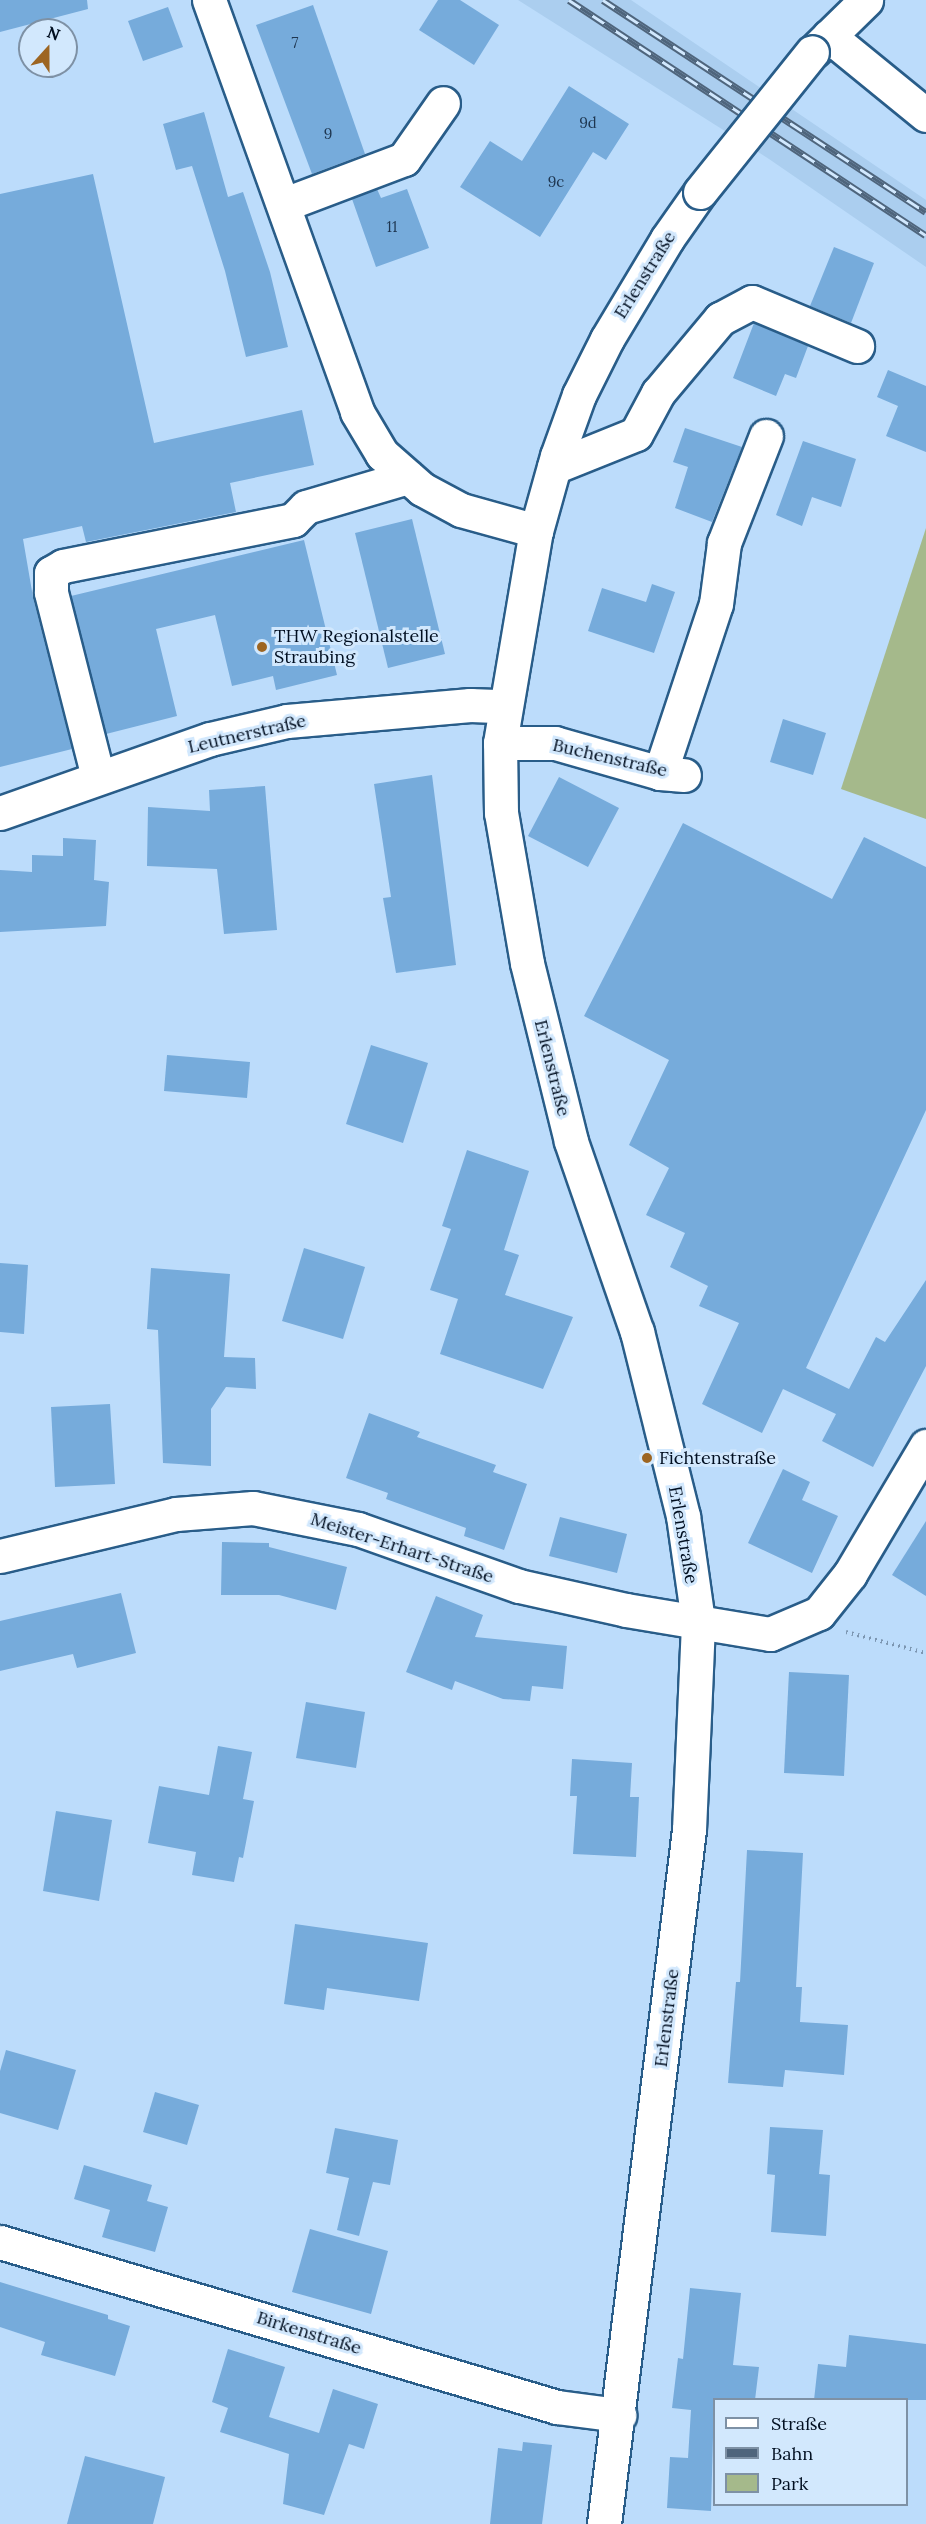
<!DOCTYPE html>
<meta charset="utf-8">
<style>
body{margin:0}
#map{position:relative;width:926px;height:2524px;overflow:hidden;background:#bcdcfb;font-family:Lora,serif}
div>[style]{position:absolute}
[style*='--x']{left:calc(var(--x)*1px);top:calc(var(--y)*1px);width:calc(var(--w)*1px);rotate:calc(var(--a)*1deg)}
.built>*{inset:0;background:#abceef}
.green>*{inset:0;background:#a5b98b}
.building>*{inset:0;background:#76abdb}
.path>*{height:4px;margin-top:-2px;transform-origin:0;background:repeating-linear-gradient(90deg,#7c96b1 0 1.5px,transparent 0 6px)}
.roads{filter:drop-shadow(2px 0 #295d89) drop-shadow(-2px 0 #295d89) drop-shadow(0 2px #295d89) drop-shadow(0 -2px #295d89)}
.minor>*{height:33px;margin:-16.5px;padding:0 16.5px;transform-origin:16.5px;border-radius:16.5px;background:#fff}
.rail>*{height:7px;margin-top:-3.5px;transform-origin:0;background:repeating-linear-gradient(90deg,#d2e8fd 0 14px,#4f657c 0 28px);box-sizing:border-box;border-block:2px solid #4f657c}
.bridges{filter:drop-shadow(2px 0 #295d89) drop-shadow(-2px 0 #295d89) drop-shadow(0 2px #295d89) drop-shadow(0 -2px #295d89)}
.minor-bridge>*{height:33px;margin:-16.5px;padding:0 16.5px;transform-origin:16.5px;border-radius:16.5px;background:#fff}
.dots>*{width:16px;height:16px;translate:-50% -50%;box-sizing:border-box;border:3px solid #d2e8fd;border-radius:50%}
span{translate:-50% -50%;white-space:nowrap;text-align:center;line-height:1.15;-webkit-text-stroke:6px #d2e8fd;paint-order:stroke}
.number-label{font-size:15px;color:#1e354f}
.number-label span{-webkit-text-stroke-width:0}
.street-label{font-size:18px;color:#000e20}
.poi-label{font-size:18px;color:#000e20}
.left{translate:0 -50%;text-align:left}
.legend{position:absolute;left:713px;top:2398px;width:195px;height:108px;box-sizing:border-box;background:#d2e8fd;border:2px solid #7e91a5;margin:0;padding:8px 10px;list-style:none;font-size:18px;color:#000e20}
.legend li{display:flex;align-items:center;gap:12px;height:30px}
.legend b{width:30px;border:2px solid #7e91a5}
.north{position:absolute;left:18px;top:18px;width:60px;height:60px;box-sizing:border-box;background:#d2e8fd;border:2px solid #7e91a5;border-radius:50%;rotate:21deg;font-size:16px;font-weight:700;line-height:24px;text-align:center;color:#000e20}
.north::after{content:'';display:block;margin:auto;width:21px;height:27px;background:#9d6521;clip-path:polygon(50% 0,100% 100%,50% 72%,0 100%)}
</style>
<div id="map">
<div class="built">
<div style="clip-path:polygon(518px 0,631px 0,926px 200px,926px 267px,769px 159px)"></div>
</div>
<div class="green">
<div style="clip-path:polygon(926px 528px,926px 819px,841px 789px)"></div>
</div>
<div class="building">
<div style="clip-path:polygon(0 0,87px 0,88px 9px,0 32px)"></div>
<div style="clip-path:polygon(438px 0,460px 0,499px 25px,474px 65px,419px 30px)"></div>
<div style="clip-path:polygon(313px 5px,365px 154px,312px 174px,256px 25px)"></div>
<div style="clip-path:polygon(168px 7px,183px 47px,143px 61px,128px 21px)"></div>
<div style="clip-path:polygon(569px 86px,629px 124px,606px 160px,593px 152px,540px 237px,460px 187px,490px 141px,522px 161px)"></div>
<div style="clip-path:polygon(204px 112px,228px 197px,243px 192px,270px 272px,288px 347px,246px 357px,225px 271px,192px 166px,176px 170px,163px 124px)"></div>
<div style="clip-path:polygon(93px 174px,154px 443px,302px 410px,314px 465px,230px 483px,236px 512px,86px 542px,82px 526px,23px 539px,33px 597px,72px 749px,0 767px,0 194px)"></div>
<div style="clip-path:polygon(377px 189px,381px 198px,407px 189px,429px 248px,376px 267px,352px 199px)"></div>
<div style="clip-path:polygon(834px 247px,874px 263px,851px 323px,810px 306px)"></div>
<div style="clip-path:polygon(754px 323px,808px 346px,796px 378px,785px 374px,776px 396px,733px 378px)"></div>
<div style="clip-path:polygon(888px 370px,926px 386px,926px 452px,886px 436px,898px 406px,877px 397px)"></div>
<div style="clip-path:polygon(685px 428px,742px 447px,712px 522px,675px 508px,688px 467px,673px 462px)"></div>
<div style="clip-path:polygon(803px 441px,856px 459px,841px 507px,812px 497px,802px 526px,776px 515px)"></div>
<div style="clip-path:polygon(412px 519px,445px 654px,388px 668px,355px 533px)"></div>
<div style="clip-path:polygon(304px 540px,337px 675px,276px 690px,273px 676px,232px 686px,215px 615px,156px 629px,177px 716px,106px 734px,71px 596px)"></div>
<div style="clip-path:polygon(652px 584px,675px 592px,654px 653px,588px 631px,602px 588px,646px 602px)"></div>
<div style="clip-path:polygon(783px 719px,826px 733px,813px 775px,770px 762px)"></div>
<div style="clip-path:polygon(432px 775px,456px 965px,396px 973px,383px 898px,391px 897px,374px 784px)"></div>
<div style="clip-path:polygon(559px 777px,619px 808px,588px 867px,528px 836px)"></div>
<div style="clip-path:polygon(265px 786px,277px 930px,224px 934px,217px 869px,147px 866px,148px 807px,210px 811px,209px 790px)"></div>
<div style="clip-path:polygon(683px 823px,832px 899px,864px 837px,926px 867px,926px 1110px,806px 1368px,849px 1389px,876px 1337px,885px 1342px,926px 1280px,926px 1366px,873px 1467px,822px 1441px,836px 1414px,783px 1389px,762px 1433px,702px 1404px,739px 1323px,699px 1306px,708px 1286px,670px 1267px,685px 1233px,646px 1215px,669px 1168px,629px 1145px,669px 1060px,584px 1016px)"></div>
<div style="clip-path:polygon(63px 838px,96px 840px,94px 880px,109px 882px,106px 926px,0 932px,0 870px,32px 872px,32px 855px,63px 856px)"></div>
<div style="clip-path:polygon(371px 1045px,428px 1063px,403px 1143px,346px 1124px)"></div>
<div style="clip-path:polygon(167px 1055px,250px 1062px,247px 1098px,164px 1091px)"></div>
<div style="clip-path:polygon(467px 1150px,529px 1171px,504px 1250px,519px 1255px,505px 1295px,573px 1317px,543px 1389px,440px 1354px,458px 1299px,430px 1290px,451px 1229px,442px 1226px)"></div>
<div style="clip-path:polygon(304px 1248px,365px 1267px,343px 1339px,282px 1321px)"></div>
<div style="clip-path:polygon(0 1263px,28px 1265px,24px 1334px,0 1332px)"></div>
<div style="clip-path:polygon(151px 1268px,230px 1274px,224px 1357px,255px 1358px,256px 1389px,226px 1387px,211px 1409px,211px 1466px,163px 1463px,158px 1330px,147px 1329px)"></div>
<div style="clip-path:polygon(110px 1404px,115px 1484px,55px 1487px,51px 1407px)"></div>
<div style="clip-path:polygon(369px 1413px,420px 1432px,417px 1437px,496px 1465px,493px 1472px,527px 1484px,504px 1550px,464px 1536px,466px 1528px,386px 1499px,388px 1493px,346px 1478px)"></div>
<div style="clip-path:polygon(783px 1469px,810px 1482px,802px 1500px,838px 1516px,812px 1573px,748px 1543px)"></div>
<div style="clip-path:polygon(560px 1517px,627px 1534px,617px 1573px,549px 1556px)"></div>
<div style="clip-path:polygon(926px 1521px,926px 1596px,892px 1575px)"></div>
<div style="clip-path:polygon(222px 1542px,269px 1543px,269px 1547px,347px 1567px,336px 1610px,279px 1595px,221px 1595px)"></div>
<div style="clip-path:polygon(121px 1593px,136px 1653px,77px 1668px,73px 1654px,0 1671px,0 1621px)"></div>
<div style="clip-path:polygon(436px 1596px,483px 1615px,475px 1637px,567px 1646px,563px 1689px,532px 1686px,530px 1701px,503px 1699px,455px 1681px,452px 1690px,406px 1672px)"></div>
<div style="clip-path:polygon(789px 1672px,849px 1675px,844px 1776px,784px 1773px)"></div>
<div style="clip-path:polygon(306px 1702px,365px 1712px,356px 1768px,296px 1758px)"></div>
<div style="clip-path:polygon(218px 1746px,252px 1752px,243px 1799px,254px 1801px,243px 1858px,239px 1857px,234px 1882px,192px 1875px,196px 1852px,148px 1843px,159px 1786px,209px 1795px)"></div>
<div style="clip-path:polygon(572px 1759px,632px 1763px,630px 1797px,639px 1797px,636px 1857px,573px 1854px,577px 1796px,570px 1796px)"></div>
<div style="clip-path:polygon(56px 1811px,112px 1820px,99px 1901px,43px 1891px)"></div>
<div style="clip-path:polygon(747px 1850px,803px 1853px,796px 1987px,802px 1987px,800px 2022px,848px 2025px,844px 2075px,785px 2070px,783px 2087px,728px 2083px,736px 1982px,740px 1982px)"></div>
<div style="clip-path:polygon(295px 1924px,428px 1943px,419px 2001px,327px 1988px,324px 2010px,284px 2004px)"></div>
<div style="clip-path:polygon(6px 2050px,76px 2070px,58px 2130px,0 2113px,0 2071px)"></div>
<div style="clip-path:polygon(155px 2092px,199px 2105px,187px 2145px,143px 2132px)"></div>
<div style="clip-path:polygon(770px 2127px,823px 2130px,819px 2174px,830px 2175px,826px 2236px,771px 2232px,775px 2175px,767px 2174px)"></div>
<div style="clip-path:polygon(335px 2128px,398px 2140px,390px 2185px,373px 2182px,359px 2236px,337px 2230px,349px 2178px,326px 2173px)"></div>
<div style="clip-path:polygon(84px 2165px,152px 2185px,147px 2201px,168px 2207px,155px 2252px,102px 2237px,110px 2210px,74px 2199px)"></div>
<div style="clip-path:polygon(310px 2229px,388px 2251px,371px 2314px,292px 2292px)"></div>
<div style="clip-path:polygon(0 2282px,108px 2315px,108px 2319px,130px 2326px,115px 2376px,41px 2355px,45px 2342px,0 2327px)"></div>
<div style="clip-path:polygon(690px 2288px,741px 2293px,733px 2365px,759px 2367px,755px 2400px,714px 2400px,711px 2511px,667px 2508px,670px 2457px,688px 2458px,691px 2410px,672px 2408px,678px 2358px,683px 2359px)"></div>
<div style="clip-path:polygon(849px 2335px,926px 2344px,926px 2400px,814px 2400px,818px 2364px,846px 2367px)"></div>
<div style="clip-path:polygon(228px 2349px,285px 2367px,269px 2417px,319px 2433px,333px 2389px,378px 2404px,364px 2449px,349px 2444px,324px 2515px,283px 2504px,289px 2454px,220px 2432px,228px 2408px,212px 2402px)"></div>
<div style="clip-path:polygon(523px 2442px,552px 2445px,542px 2524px,490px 2524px,498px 2448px,522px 2451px)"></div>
<div style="clip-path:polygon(85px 2456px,165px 2477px,153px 2524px,67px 2524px)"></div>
</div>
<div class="path">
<div style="--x:846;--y:1632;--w:83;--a:14.7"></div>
</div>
<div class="roads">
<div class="minor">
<div style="--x:209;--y:0;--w:438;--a:70.2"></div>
<div style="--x:357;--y:412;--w:49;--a:59.2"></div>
<div style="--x:382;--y:454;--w:53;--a:41.2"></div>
<div style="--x:422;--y:489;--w:44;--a:28.3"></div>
<div style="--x:461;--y:510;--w:78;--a:15.6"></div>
<div style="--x:829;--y:36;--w:125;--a:39.2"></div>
<div style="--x:814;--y:51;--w:73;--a:-44.4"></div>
<div style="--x:285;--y:204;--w:127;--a:-20.7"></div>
<div style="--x:404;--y:159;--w:68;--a:-55.1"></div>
<div style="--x:554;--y:467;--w:88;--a:-21.9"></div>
<div style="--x:636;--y:434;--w:47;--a:-61.8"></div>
<div style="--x:658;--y:393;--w:97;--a:-50"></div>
<div style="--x:720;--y:319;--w:36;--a:-28"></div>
<div style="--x:752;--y:302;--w:114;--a:22.7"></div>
<div style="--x:500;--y:743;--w:55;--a:0"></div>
<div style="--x:555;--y:743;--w:109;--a:15.9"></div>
<div style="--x:660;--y:773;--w:24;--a:5"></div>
<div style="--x:660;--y:773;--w:178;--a:-71.7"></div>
<div style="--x:716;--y:604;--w:62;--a:-82.5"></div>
<div style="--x:724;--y:543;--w:115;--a:-68.6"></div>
<div style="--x:98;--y:777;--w:191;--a:-104.3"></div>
<div style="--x:51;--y:592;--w:19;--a:-90"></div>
<div style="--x:51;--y:573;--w:14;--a:-30"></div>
<div style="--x:63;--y:566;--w:235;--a:-11.3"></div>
<div style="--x:293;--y:520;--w:18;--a:-45"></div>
<div style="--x:306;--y:507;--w:106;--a:-16.4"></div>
<div style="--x:0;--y:813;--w:223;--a:-19.4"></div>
<div style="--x:210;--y:739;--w:79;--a:-13.2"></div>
<div style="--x:287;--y:721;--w:184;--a:-5"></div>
<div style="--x:470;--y:705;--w:33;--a:2"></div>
<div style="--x:0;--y:1556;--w:181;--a:-13.4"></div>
<div style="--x:176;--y:1514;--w:77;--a:-4.5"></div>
<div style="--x:253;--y:1508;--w:107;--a:11.3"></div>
<div style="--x:358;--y:1529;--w:171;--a:19.5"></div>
<div style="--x:519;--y:1586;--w:110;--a:12.6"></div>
<div style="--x:626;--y:1610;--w:146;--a:9.5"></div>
<div style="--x:770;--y:1634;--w:53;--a:-23.2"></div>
<div style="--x:819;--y:1613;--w:50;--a:-51.5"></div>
<div style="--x:850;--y:1574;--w:149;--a:-59.3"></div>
<div style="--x:0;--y:2242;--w:581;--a:16.5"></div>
<div style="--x:557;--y:2407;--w:63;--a:7.4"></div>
<div style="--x:604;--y:2524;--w:699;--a:-83.02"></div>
<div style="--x:689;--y:1830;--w:209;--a:-87.5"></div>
<div style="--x:698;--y:1621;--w:106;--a:-98.1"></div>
<div style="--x:683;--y:1516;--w:190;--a:-104"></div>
<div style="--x:637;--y:1332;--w:202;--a:-109.1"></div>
<div style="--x:571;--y:1141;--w:183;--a:-103.9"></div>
<div style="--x:527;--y:963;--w:152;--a:-99.8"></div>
<div style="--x:501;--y:813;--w:70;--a:-90.8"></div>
<div style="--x:500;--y:743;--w:215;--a:-80.4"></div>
<div style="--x:536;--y:531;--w:78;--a:-74.4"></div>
<div style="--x:557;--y:456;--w:65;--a:-70.2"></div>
<div style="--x:579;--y:395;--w:63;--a:-63.4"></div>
<div style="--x:607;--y:339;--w:117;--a:-59"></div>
<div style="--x:667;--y:239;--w:57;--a:-54.9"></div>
</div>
</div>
<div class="rail">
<div style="--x:569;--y:0;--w:427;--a:33.4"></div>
<div style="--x:603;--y:0;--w:386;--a:33.3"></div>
</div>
<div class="bridges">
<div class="minor-bridge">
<div style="--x:700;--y:192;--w:179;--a:-51.3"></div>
</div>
</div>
<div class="dots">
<div style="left:262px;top:647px;background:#9d6521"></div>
<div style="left:647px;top:1458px;background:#9d6521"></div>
</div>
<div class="number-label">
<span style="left:295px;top:43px">7</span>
<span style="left:588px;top:123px">9d</span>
<span style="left:328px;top:134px">9</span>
<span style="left:556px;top:182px">9c</span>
<span style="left:392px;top:227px">11</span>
</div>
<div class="street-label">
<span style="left:645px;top:275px;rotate:-58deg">Erlenstraße</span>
<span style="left:247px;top:734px;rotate:-13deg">Leutnerstraße</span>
<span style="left:610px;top:758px;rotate:13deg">Buchenstraße</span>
<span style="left:552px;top:1068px;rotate:76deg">Erlenstraße</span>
<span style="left:683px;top:1535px;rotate:80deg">Erlenstraße</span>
<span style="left:402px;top:1548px;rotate:18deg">Meister-Erhart-Straße</span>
<span style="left:667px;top:2018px;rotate:-83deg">Erlenstraße</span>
<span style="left:309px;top:2333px;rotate:17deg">Birkenstraße</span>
</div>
<div class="poi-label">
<span class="left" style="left:274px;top:647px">THW Regionalstelle<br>Straubing</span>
<span class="left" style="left:659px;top:1458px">Fichtenstraße</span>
</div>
<ul class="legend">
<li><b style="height:8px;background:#fff"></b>Straße</li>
<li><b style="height:8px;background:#4f657c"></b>Bahn</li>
<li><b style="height:16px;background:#a5b98b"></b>Park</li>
</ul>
<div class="north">N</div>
</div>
